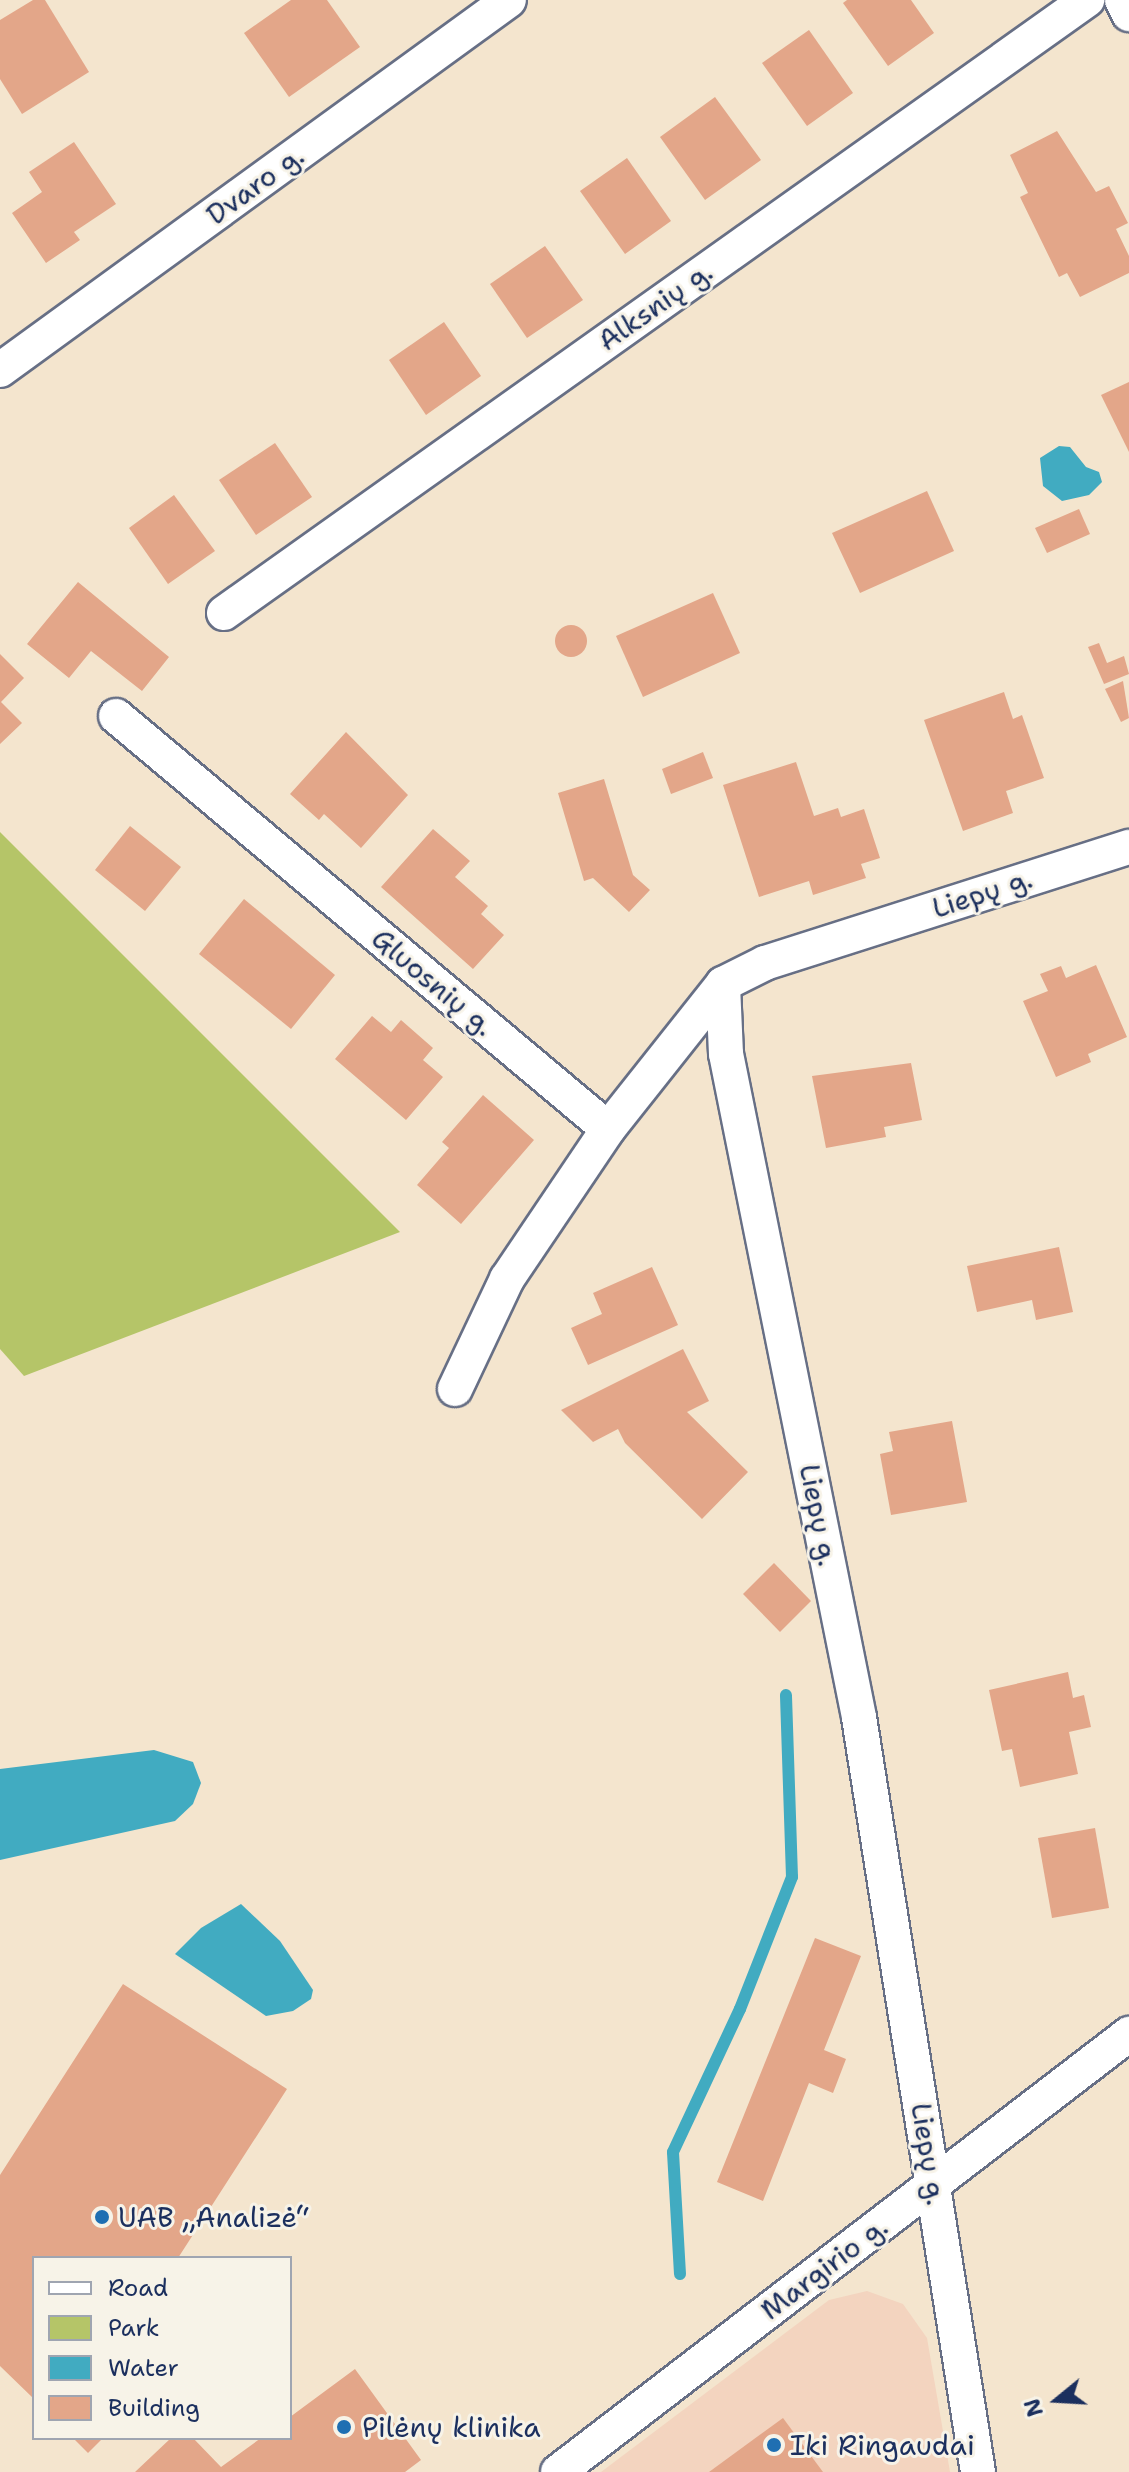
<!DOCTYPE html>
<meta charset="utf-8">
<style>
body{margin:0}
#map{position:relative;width:1129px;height:2472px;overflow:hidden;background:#f4e5ce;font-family:"Shantell Sans",sans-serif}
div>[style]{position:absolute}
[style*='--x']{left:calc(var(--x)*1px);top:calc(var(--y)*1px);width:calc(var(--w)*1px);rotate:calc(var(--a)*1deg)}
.built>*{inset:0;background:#f3d4bf}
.green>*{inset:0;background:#b5c568}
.water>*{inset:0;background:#41abc1}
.stream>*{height:12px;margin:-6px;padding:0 6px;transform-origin:6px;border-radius:6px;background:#41abc1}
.building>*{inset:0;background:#e3a689}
.round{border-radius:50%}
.roads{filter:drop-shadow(2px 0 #676f85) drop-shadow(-2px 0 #676f85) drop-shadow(0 2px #676f85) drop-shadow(0 -2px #676f85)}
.street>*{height:34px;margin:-17px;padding:0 17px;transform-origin:17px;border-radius:17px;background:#fff}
.dots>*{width:22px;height:22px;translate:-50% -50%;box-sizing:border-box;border:4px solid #f7f3e8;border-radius:50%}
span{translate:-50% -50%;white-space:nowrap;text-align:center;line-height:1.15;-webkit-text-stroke:6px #f7f3e8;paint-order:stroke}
.street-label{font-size:28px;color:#1b2f5e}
.poi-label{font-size:28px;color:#1b2f5e}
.left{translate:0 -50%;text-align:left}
.legend{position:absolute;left:32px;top:2256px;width:260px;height:184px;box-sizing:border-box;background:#f7f3e8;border:2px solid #9fa5b1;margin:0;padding:10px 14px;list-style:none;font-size:24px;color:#1b2f5e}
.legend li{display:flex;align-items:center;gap:16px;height:40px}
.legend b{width:40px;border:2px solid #9fa5b1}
.north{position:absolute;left:1017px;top:2360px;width:80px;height:80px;-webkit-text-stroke:6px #f7f3e8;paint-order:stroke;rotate:252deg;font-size:22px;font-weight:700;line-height:32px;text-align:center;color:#1b2f5e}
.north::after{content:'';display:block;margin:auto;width:28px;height:36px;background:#1b2f5e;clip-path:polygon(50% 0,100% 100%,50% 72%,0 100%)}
</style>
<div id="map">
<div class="built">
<div style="clip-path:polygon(867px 2291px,903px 2304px,927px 2338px,950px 2472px,601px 2472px,829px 2300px)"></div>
</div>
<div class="green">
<div style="clip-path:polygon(0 832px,400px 1232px,24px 1376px,0 1349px)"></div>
</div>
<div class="water">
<div style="clip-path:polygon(1059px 446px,1070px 447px,1086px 467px,1099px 472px,1102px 482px,1089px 495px,1062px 501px,1043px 486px,1040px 458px)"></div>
<div style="clip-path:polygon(154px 1750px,193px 1762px,201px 1783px,193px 1804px,175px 1821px,0 1860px,0 1769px)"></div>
<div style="clip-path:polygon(241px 1904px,280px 1941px,313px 1990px,311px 1999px,293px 2011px,266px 2016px,175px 1954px,201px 1928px)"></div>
</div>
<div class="stream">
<div style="--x:680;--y:2274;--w:122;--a:-93.3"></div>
<div style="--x:673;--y:2152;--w:158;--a:-64.9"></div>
<div style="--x:740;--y:2009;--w:142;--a:-68.5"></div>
<div style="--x:792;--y:1877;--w:182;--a:-91.9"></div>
</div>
<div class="building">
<div style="clip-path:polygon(33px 0,45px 0,89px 72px,22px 114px,0 79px,0 20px)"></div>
<div style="clip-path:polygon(291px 0,327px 0,360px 47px,289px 97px,244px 33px)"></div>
<div style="clip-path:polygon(847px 0,911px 0,934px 33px,888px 66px,843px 3px)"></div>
<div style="clip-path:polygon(809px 30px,853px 93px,807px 126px,762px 63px)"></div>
<div style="clip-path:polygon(715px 97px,761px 160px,705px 200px,660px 137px)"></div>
<div style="clip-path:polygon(1057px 131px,1096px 192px,1109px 186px,1128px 223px,1116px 229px,1129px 256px,1129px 273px,1080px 297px,1067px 273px,1059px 277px,1020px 197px,1028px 193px,1010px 155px)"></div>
<div style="clip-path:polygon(74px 142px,116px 204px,74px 232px,80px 240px,46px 263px,12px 213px,42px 192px,29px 172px)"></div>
<div style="clip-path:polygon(627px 158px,671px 221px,625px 254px,580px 191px)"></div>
<div style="clip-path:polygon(545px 246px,583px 300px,527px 338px,490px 284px)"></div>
<div style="clip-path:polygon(444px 322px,481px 376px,426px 415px,389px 360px)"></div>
<div style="clip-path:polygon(1129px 382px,1129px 452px,1101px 395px)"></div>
<div style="clip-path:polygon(275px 443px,312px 497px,256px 535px,219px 480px)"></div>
<div style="clip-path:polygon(927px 491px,954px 551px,860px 593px,832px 533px)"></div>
<div style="clip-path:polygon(174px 495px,215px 551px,168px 584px,129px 528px)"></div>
<div style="clip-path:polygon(1079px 509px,1090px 534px,1047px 553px,1035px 528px)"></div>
<div style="clip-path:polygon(78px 582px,169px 657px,142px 691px,91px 651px,69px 678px,27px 644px)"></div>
<div style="clip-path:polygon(713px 593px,740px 653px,643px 697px,616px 636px)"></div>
<div class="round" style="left:555px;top:625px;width:32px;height:32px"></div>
<div style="clip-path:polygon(1099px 643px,1107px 663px,1124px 656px,1129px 674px,1104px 684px,1088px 647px)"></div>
<div style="clip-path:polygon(0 654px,24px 678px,1px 702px,22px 723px,0 744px)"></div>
<div style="clip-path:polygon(1123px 681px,1129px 718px,1121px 722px,1105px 689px)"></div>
<div style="clip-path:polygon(1004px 692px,1013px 719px,1022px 715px,1044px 778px,1006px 791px,1013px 813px,963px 831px,924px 720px)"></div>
<div style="clip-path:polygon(346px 732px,408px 795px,361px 848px,324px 814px,319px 820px,290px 794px)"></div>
<div style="clip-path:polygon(703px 752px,713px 778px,671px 794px,662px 769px)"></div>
<div style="clip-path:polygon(796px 762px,814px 816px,838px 808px,841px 817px,864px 809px,880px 858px,861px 864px,866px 878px,813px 895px,809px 881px,759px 897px,723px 785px)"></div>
<div style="clip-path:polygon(604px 779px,633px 875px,650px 890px,629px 912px,593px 878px,584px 881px,558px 793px)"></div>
<div style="clip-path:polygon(130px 826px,181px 867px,145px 911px,95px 870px)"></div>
<div style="clip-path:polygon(433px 829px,470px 861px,455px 877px,488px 906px,481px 914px,504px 935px,473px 969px,381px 887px)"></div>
<div style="clip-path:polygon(244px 899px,335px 975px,291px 1029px,199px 954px)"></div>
<div style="clip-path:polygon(1096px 965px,1127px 1037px,1088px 1054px,1091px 1062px,1056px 1077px,1023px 1001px,1048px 991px,1040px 974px,1061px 966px,1066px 978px)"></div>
<div style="clip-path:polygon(372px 1016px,391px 1032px,401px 1020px,433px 1048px,423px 1060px,443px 1077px,406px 1120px,335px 1059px)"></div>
<div style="clip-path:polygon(911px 1063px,922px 1120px,884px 1127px,886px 1137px,826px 1148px,812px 1076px)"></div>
<div style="clip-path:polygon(483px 1095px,534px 1140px,461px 1224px,417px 1185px,449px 1148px,442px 1142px)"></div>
<div style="clip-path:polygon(1059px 1247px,1073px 1312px,1036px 1320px,1032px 1300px,977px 1312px,967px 1266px)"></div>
<div style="clip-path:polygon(652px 1267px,678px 1325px,588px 1365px,571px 1328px,602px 1314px,593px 1293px)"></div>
<div style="clip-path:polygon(683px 1349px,709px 1401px,687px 1412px,748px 1472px,702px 1519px,625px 1443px,618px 1429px,593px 1442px,561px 1410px)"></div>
<div style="clip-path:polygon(952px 1421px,967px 1502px,891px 1515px,880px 1454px,893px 1451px,889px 1432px)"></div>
<div style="clip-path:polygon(774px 1563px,811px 1601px,780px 1632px,743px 1594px)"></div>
<div style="clip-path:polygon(1068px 1672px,1073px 1698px,1084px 1695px,1091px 1727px,1069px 1732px,1078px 1774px,1020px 1787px,1012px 1749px,1002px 1751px,989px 1690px)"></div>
<div style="clip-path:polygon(1095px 1828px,1109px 1908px,1052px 1918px,1038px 1838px)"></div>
<div style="clip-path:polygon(815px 1938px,861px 1956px,824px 2050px,846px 2059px,833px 2093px,809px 2083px,763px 2201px,717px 2182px)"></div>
<div style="clip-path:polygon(123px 1984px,287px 2089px,178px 2258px,34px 2258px,34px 2399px,0 2366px,0 2175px)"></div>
<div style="clip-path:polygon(355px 2369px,421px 2460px,405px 2472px,135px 2472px,171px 2438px,193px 2438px,221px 2467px,261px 2438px,290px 2438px,290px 2417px)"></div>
<div style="clip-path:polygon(783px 2418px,823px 2472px,709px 2472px)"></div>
<div style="clip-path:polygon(73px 2438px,103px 2438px,88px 2453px)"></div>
</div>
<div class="roads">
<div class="street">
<div style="--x:1122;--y:0;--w:16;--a:63"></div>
<div style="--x:0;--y:370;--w:629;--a:-36.01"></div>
<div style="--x:224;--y:613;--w:1059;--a:-35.39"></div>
<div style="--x:116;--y:716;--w:642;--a:40.01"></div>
<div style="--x:608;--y:1129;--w:185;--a:-51.6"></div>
<div style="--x:455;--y:1389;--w:122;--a:-64.7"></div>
<div style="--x:507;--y:1279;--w:181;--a:-56"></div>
<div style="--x:558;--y:2472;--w:720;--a:-37.49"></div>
<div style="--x:978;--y:2472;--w:764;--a:-98.96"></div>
<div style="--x:859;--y:1717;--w:676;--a:-101.34"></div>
<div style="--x:726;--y:1054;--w:70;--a:-92.5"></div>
<div style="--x:723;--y:984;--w:47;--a:-26.6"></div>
<div style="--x:765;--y:963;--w:382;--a:-17.7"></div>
</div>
</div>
<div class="dots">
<div style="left:102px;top:2217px;background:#1f6fb2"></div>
<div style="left:344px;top:2427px;background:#1f6fb2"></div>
<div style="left:774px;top:2445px;background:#1f6fb2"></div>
</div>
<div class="street-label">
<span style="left:255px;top:185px;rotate:-36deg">Dvaro g.</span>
<span style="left:655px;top:306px;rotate:-35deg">Alksnių g.</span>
<span style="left:982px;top:893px;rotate:-18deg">Liepų g.</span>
<span style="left:433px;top:982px;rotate:40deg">Gluosnių g.</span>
<span style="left:819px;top:1515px;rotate:79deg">Liepų g.</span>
<span style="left:929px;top:2154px;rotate:81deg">Liepų g.</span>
<span style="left:824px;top:2268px;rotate:-37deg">Margirio g.</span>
</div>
<div class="poi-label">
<span class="left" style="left:118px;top:2217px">UAB „Analizė“</span>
<span class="left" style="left:362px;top:2427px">Pilėnų klinika</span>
<span class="left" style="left:790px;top:2445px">Iki Ringaudai</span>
</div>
<ul class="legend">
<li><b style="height:10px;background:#fff"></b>Road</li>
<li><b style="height:22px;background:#b5c568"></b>Park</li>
<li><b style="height:22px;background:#41abc1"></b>Water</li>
<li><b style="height:22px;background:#e3a689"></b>Building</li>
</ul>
<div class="north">N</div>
</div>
